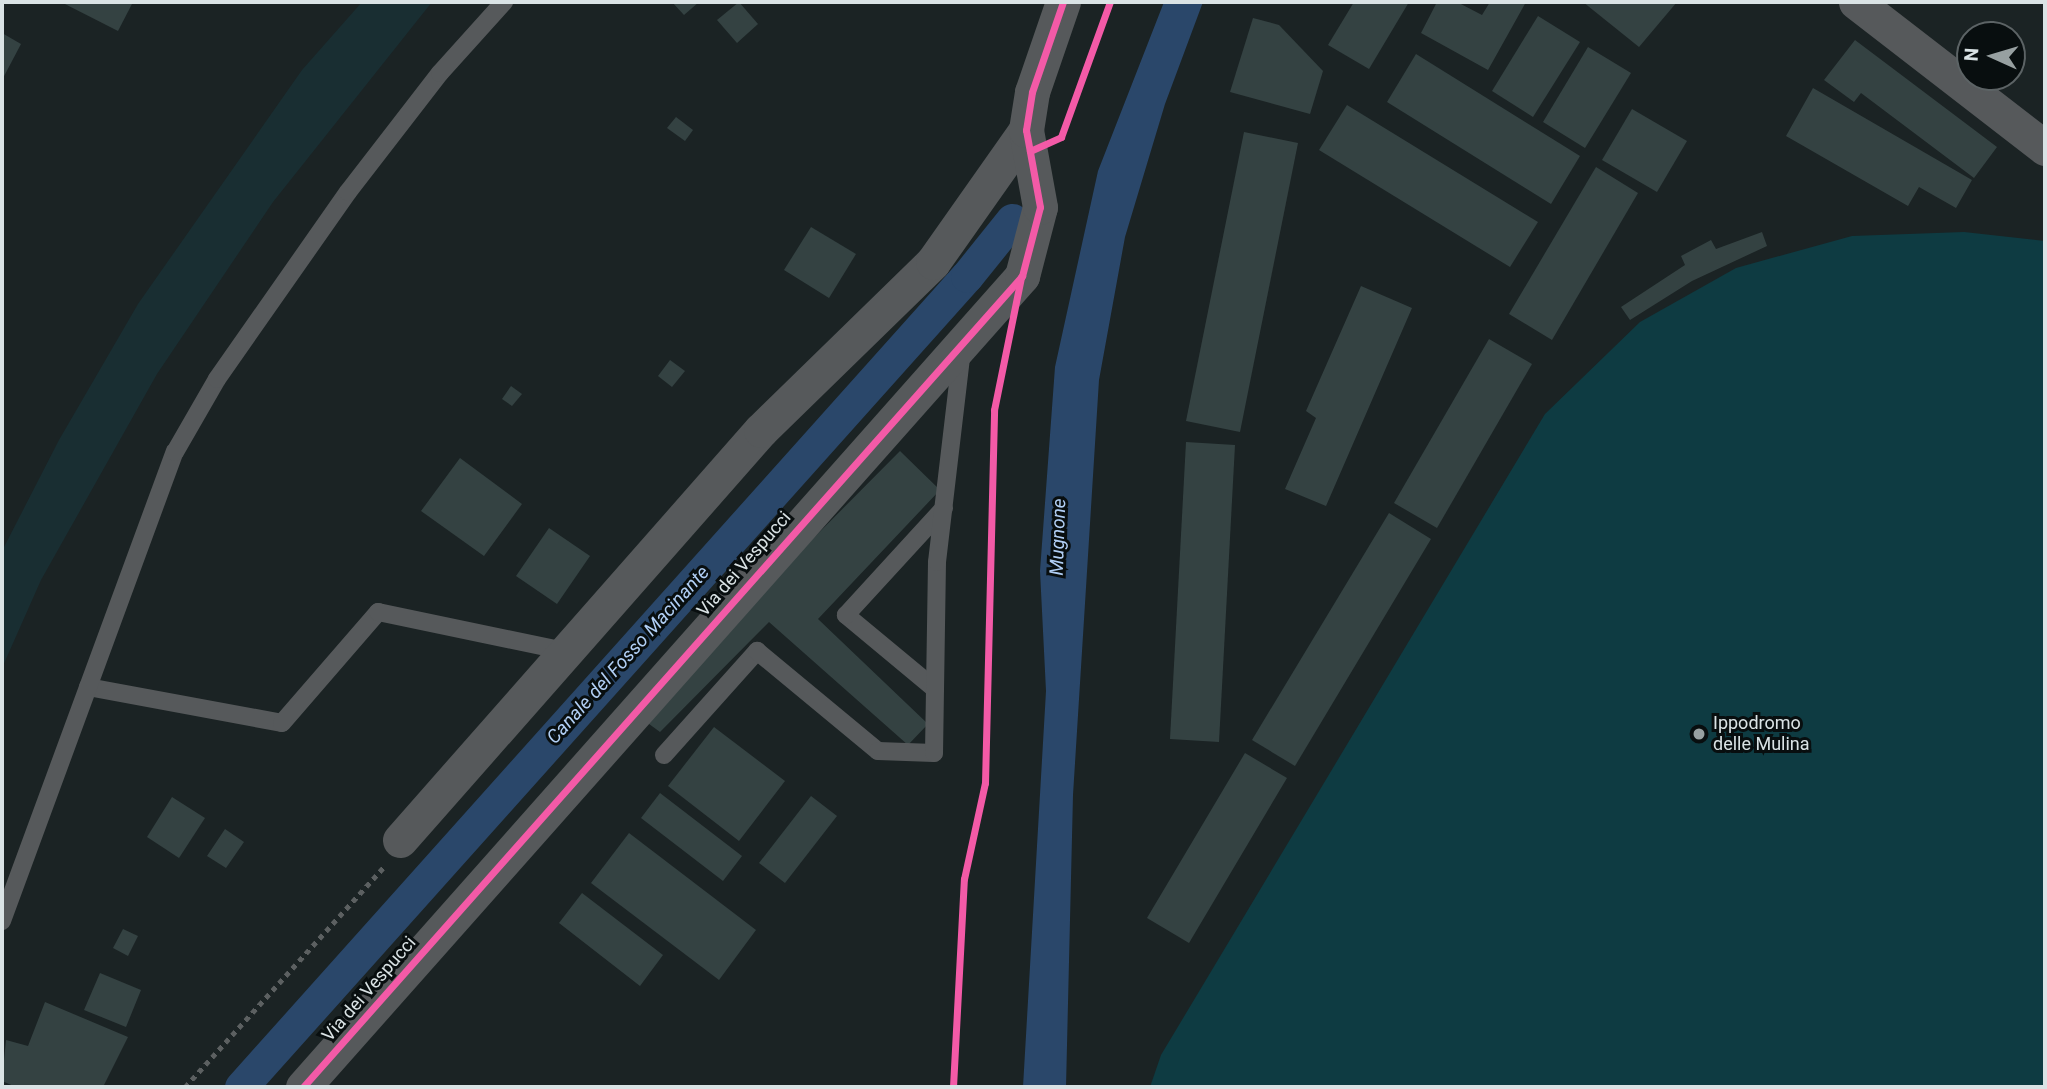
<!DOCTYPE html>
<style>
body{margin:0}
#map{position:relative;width:2047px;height:1089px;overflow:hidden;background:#1b2324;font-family:Roboto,sans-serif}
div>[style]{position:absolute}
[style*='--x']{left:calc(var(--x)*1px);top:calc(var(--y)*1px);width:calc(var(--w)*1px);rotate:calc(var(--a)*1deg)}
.built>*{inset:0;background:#192e32}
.green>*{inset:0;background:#0e3b42}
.water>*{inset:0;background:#2a476a}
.canal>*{height:33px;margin:-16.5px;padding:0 16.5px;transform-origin:16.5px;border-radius:16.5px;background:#2a476a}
.building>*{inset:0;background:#344242}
.path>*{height:4.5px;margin-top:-2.25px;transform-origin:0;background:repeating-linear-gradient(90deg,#5c6061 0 5px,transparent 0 10px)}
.service>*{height:18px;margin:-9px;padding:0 9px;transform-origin:9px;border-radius:9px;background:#56595b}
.minor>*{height:35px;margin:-17.5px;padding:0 17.5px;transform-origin:17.5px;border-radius:17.5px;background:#56595b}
.cycleway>*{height:7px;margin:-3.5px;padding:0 3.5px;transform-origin:3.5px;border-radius:3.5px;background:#f35aa7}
.dots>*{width:19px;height:19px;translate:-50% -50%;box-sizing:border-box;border:4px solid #080e0f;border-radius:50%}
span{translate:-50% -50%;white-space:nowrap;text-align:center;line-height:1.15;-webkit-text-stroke:6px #080e0f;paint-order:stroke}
.street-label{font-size:18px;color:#dae3e5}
.poi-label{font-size:18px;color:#dae3e5}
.left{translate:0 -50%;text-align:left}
.water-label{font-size:19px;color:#b1cff5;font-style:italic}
.frame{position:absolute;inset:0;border:4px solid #dae3e5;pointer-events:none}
.north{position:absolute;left:1956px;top:21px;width:70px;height:70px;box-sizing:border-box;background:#080e0f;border:2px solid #5c6365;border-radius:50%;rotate:274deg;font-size:19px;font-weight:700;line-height:28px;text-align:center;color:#dae3e5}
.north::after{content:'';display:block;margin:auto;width:24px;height:32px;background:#97a0a1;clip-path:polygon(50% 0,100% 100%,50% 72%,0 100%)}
</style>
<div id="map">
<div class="built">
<div style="clip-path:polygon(362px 2px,432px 2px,273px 202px,157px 374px,41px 580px,2px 668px,2px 551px,59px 440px,138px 304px,302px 70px)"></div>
</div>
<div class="green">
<div style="clip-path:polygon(1964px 232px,2045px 241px,2045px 1087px,1150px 1087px,1161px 1055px,1545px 414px,1640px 322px,1736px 268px,1852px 236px)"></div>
</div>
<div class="water">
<div style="clip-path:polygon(1164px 2px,1203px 2px,1165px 104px,1125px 237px,1099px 380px,1073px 795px,1066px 1087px,1023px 1087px,1046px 691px,1040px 571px,1055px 367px,1098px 171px)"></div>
</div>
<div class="canal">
<div style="--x:241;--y:1087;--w:1088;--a:-48.17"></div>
<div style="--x:967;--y:276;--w:72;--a:-51.2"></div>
</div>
<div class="building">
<div style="clip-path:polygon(61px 2px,133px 2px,118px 31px)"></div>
<div style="clip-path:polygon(672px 2px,699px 2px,684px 15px)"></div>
<div style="clip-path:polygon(739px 2px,758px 24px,737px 43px,717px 20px)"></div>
<div style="clip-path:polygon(1354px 2px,1409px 2px,1369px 69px,1328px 45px)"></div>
<div style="clip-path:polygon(1437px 2px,1457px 2px,1482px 15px,1490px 2px,1526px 2px,1488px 70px,1421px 33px)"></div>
<div style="clip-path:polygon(1583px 2px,1677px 2px,1639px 47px)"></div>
<div style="clip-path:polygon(1538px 16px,1580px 42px,1533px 117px,1492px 91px)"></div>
<div style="clip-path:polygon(1253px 18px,1279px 25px,1323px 71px,1310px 114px,1230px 92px)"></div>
<div style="clip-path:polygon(2px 33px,21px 44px,2px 80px)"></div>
<div style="clip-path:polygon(1855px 40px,1997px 147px,1974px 178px,1861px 93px,1854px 102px,1824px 80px)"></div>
<div style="clip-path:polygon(1588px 47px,1631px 73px,1585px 148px,1543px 122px)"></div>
<div style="clip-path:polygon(1416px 54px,1580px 156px,1551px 204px,1387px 102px)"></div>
<div style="clip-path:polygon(1813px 88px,1972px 180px,1956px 208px,1919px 187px,1908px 206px,1786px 136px)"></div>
<div style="clip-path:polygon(1347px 105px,1538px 222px,1510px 267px,1319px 150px)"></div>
<div style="clip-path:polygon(1632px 109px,1687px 141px,1657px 192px,1602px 160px)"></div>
<div style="clip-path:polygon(676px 117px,693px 130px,685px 141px,667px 128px)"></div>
<div style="clip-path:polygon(1244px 132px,1298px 143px,1240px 432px,1186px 421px)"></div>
<div style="clip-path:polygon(1596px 167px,1638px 193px,1552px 340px,1509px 314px)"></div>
<div style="clip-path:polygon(811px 227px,856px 254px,829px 298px,784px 270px)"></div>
<div style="clip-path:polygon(1762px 232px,1767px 246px,1692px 281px,1630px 320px,1621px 307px,1685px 265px,1681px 256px,1711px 240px,1716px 249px)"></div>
<div style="clip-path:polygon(1361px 286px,1412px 308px,1326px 506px,1285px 489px,1316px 418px,1306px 411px)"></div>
<div style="clip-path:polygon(1489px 339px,1532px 364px,1437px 528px,1394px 503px)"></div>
<div style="clip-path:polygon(670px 360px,685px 371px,672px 387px,658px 376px)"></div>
<div style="clip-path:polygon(511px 386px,522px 394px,512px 406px,502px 399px)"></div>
<div style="clip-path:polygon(1186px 442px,1235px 445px,1219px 742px,1170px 739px)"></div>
<div style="clip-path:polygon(900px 451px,940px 490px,818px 619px,928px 724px,908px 745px,769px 622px,660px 732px,645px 721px,748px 604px)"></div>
<div style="clip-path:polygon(460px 458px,522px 504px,484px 556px,421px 511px)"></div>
<div style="clip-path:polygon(1389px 513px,1431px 539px,1295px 766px,1252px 740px)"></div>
<div style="clip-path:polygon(549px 528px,590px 556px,557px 604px,516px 576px)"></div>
<div style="clip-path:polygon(714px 727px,785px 781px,739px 841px,668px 786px)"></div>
<div style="clip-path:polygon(1245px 753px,1287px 778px,1189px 943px,1147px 918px)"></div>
<div style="clip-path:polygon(660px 793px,742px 856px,723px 881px,641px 818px)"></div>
<div style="clip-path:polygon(811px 796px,837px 816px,785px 883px,759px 863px)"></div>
<div style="clip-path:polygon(172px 797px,205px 818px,179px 858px,147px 837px)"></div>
<div style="clip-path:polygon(225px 829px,244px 842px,226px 868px,207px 856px)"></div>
<div style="clip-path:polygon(629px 833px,756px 930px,719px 980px,591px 883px)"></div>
<div style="clip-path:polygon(582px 893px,663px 955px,640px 986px,559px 923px)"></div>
<div style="clip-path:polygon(123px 929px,138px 936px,128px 956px,113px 948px)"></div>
<div style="clip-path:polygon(100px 973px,141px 990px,126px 1027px,84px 1010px)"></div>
<div style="clip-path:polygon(45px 1002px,128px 1037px,103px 1087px,16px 1087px,2px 1081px,6px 1040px,28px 1046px)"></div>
</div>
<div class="path">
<div style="--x:185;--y:1087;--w:297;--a:-47.9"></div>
</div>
<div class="service">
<div style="--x:88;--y:687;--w:197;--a:10.5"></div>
<div style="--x:282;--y:723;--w:147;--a:-49.1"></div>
<div style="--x:378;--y:612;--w:191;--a:11.8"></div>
<div style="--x:935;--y:689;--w:116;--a:-140.3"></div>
<div style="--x:846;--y:615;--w:145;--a:-47.5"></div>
<div style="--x:664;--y:755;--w:140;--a:-48.2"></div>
<div style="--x:757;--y:651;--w:157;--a:39.6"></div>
<div style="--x:878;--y:751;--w:56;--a:2"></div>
<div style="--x:934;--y:753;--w:191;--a:-89.1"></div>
<div style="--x:937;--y:562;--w:213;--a:-83.3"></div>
<div style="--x:2;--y:921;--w:500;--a:-69.8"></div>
<div style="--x:175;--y:452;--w:84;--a:-60.1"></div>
<div style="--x:217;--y:379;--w:228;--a:-55"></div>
<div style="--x:348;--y:192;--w:150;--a:-52.3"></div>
<div style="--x:440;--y:73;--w:96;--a:-48"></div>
</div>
<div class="minor">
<div style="--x:1856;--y:2;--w:239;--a:37.7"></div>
<div style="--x:400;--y:840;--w:546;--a:-48.64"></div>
<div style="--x:761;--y:430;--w:240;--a:-44.3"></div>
<div style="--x:933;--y:262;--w:161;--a:-54.8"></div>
<div style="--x:303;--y:1087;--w:1084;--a:-48.44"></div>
<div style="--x:1022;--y:276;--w:71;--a:-75.4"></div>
<div style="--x:1040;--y:207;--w:78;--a:-100.3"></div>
<div style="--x:1026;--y:130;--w:38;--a:-81"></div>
<div style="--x:1032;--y:92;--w:95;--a:-71"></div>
</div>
<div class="cycleway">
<div style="--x:1030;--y:151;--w:34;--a:-24"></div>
<div style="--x:1061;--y:137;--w:144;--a:-70.1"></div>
<div style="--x:303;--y:1087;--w:1084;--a:-48.44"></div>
<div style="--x:1022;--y:276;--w:71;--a:-75.4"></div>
<div style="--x:1040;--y:207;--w:78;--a:-100.3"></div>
<div style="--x:1026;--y:130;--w:38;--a:-81"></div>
<div style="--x:1032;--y:92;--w:95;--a:-71"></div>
<div style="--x:953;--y:1087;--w:208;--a:-87"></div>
<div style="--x:964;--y:879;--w:98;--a:-77.7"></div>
<div style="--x:985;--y:783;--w:373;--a:-88.6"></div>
<div style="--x:994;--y:410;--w:136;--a:-78.5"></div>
</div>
<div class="dots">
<div style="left:1699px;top:734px;background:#97a0a1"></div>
</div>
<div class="street-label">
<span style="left:744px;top:564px;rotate:-49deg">Via dei Vespucci</span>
<span style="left:369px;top:989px;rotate:-49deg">Via dei Vespucci</span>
</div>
<div class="poi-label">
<span class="left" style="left:1713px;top:734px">Ippodromo<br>delle Mulina</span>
</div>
<div class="water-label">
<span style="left:1058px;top:537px;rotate:-88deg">Mugnone</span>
<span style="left:628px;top:655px;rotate:-48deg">Canale del Fosso Macinante</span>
</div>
<div class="frame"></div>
<div class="north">N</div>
</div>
